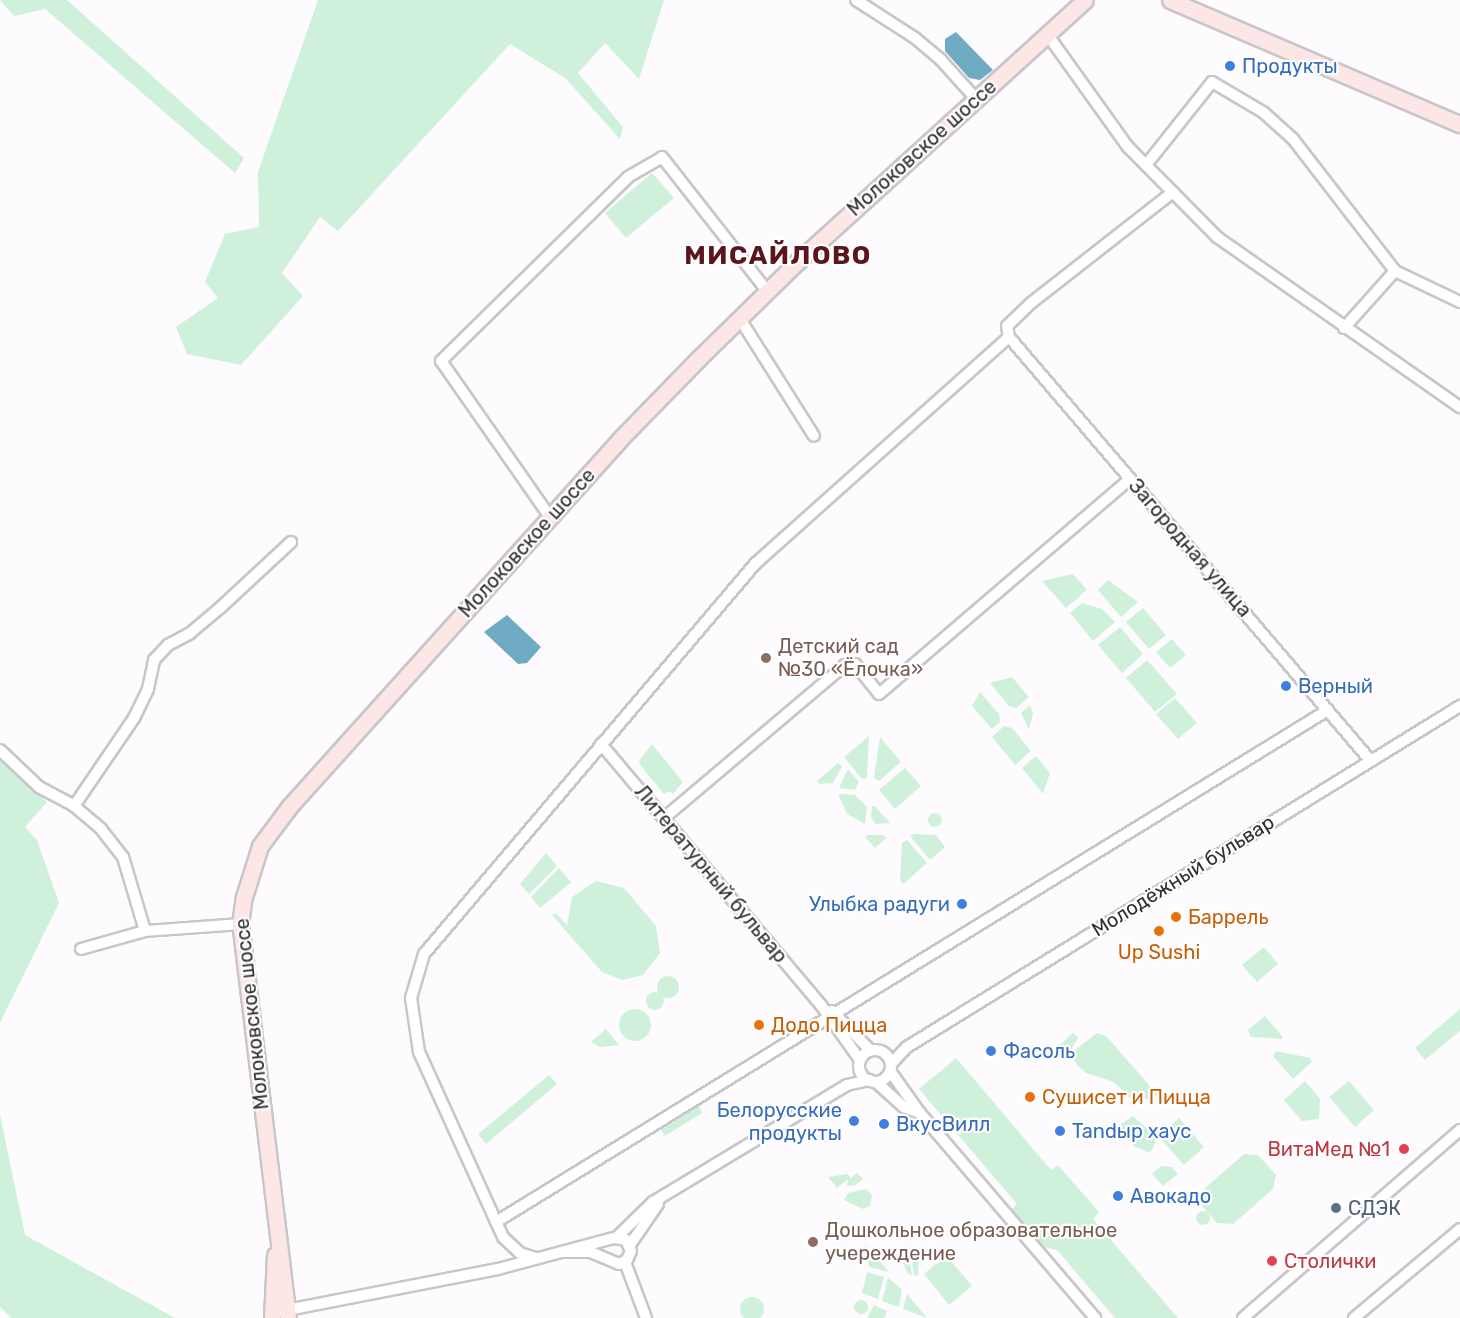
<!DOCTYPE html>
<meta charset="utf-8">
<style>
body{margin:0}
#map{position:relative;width:1460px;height:1318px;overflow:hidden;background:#fdfbfe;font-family:Rubik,sans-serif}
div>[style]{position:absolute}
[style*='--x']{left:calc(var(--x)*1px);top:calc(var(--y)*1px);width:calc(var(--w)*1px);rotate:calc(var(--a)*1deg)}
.green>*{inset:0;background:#cff1dc}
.round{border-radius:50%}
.water>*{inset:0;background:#6fabc3}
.roads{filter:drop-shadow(2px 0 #c8c6c9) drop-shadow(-2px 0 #c8c6c9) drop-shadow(0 2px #c8c6c9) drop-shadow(0 -2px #c8c6c9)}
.street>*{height:10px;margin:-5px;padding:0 5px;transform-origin:5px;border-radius:5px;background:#fff}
.street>.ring{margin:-5px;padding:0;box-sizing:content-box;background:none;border:10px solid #fff;border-radius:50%}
.secondary>*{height:15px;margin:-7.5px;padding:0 7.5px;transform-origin:7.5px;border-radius:7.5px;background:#fce6e6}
.dots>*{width:16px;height:16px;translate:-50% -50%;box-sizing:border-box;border:3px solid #fff;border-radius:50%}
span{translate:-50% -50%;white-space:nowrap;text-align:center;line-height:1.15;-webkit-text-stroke:4.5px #fff;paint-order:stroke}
.shop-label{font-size:20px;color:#366cbe}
.left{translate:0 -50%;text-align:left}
.right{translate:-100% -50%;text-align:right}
.street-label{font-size:20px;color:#313031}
.education-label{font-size:20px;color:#785e54}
.food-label{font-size:20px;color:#c56008}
.health-label{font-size:20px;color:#be3a42}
.service-label{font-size:20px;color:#4e5e75}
.district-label{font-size:26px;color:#5b161d;font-weight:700;letter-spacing:1.5px}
</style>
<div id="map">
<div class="green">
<div style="clip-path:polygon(0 0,67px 0,244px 158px,235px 173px,45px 9px,14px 16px)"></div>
<div style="clip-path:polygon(318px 0,664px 0,639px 79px,605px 43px,578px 73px,623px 127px,620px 139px,565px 78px,510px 44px,338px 231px,320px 217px,282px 273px,303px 296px,241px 365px,187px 354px,176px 327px,218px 298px,205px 282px,225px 234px,259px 227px,258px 172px)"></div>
<div style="clip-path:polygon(652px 173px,674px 198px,626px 238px,605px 213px)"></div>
<div style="clip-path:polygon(1073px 574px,1087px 590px,1066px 608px,1042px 581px)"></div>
<div style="clip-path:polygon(1108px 580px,1138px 602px,1121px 617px,1098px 590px)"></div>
<div style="clip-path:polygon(1082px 603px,1102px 609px,1115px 622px,1093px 641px,1070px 613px)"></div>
<div style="clip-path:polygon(1143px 608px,1166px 635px,1149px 649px,1126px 622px)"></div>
<div style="clip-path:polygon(1120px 627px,1143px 654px,1122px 673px,1098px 645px)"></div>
<div style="clip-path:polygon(1172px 639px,1186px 655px,1170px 668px,1156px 652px)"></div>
<div style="clip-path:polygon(1147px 660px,1177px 694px,1155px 712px,1126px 678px)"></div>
<div style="clip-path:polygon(1012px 677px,1029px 697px,1016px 708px,1009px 706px,990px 683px)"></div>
<div style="clip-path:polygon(980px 692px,999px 714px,1000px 722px,992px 729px,972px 706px)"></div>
<div style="clip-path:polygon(1175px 698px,1197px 723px,1178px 739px,1156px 714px)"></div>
<div style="clip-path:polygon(1030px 705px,1033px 714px,1029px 729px,1021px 713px)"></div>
<div style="clip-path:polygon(1004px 726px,1012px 728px,1031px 751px,1015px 765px,992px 737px)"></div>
<div style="clip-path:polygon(869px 736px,867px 778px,862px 779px,844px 757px)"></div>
<div style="clip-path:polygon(880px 737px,901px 762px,879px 781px,874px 778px)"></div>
<div style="clip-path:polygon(652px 744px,683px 782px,673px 794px,669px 791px,664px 794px,641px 766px,639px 761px)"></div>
<div style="clip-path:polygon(0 756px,47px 802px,25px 827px,37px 840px,59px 903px,0 1023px)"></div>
<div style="clip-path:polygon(1036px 756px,1050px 773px,1043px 794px,1022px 768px)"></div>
<div style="clip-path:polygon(838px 763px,842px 766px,833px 783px,819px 784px,817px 781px)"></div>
<div style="clip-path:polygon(905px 768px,921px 786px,895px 809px,879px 790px)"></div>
<div style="clip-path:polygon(848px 769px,859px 782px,855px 790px,839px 788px)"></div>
<div style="clip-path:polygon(838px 794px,855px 795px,867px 807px,865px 824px,847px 814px)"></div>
<div style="clip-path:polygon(872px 806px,875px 806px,890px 823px,876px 824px,871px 818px)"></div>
<div class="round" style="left:928px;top:813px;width:14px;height:14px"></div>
<div style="clip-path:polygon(914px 834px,936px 835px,945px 847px,930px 860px,910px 836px)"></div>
<div style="clip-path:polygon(868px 835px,884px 835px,886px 838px,875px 848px,865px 837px)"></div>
<div style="clip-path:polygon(907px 840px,927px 863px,903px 884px,900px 880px,902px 843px)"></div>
<div style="clip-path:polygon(546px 853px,557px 866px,529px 894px,520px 884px)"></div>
<div style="clip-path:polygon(559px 868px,571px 882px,540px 908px,531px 897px)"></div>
<div style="clip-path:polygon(596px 881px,624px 888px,656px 926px,660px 953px,643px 975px,622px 980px,602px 972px,552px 915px,556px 913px,567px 925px,572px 897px)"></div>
<div style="clip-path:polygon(1264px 947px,1278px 964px,1257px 982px,1242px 965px)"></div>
<div class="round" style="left:657px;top:976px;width:22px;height:22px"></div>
<div class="round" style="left:646px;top:992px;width:18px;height:18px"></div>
<div style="clip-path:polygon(1460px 1009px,1460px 1031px,1425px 1060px,1415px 1048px)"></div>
<div class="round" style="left:619px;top:1009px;width:32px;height:32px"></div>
<div style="clip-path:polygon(1265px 1016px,1282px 1036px,1282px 1039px,1251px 1037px,1248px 1030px)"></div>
<div style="clip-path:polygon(606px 1029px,619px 1045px,600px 1047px,591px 1042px)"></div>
<div style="clip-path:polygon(1073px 1033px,1078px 1038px,1067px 1056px,1048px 1056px)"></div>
<div style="clip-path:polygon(1097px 1033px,1106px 1036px,1157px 1094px,1153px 1099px,1131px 1099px,1114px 1082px,1086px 1073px,1079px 1067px,1072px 1057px,1075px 1050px)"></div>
<div style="clip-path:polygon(1276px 1051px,1310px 1058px,1312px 1062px,1293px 1079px,1273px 1056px)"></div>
<div style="clip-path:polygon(956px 1058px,1051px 1170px,1058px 1165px,1099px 1212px,1093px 1219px,1178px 1318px,1115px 1318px,1057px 1250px,1042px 1247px,1011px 1210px,1017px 1204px,919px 1089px)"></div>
<div style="clip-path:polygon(549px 1075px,557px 1084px,486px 1144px,478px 1134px)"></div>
<div style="clip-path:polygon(1305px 1081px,1320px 1099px,1319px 1119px,1302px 1121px,1284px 1100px)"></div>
<div style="clip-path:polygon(1349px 1081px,1374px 1110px,1355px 1127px,1329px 1097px)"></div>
<div style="clip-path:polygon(699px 1106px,702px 1113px,665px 1136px,661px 1130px)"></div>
<div style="clip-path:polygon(0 1115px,25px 1235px,175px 1318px,11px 1318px,0 1307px)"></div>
<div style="clip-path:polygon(1133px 1116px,1153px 1134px,1156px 1142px,1150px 1153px,1134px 1146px,1125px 1136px,1121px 1124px)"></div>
<div style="clip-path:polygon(1179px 1118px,1204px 1147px,1184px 1165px,1159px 1137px)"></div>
<div style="clip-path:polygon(1244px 1154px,1258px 1155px,1276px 1175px,1273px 1189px,1233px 1224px,1217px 1223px,1201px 1205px,1203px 1190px)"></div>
<div style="clip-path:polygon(1161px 1166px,1172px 1167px,1178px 1174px,1163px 1186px,1152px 1174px)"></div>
<div style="clip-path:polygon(857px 1173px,863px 1179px,855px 1185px,847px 1186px,848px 1179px,837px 1188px,828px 1177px,847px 1174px,851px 1178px)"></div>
<div style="clip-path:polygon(866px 1189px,872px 1195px,870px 1206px,863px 1209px,844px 1200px,848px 1193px)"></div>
<div class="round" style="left:1196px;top:1211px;width:14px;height:14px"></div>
<div style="clip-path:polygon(865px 1244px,889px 1272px,869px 1267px)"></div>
<div style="clip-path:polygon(904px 1249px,908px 1253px,912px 1275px,908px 1274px,899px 1255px)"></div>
<div style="clip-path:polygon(915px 1250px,919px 1254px,918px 1275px,914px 1276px,911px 1254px)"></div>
<div style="clip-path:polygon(946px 1255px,972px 1286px,949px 1305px,924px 1274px)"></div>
<div style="clip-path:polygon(867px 1272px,884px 1277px,878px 1299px,862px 1293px)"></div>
<div style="clip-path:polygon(888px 1278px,902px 1289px,899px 1307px,882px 1301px)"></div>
<div style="clip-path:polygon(907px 1294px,927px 1318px,903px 1309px)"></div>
<div class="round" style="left:740px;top:1297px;width:24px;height:24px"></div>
<div class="round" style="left:854px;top:1300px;width:14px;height:14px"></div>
<div style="clip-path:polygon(874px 1305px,887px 1311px,884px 1318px,867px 1318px)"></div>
</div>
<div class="water">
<div style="clip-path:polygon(956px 32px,993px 70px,980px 80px,969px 78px,945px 51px,945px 39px)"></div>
<div style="clip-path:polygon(507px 615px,541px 647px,527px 663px,518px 664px,484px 632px)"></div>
</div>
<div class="roads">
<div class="street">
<div style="--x:856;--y:0;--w:70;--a:32.8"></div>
<div style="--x:915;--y:38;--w:34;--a:40"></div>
<div style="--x:941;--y:60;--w:52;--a:48.1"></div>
<div style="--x:1047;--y:34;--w:139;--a:54.4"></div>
<div style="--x:1128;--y:147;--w:127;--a:45.3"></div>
<div style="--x:1217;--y:237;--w:297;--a:35"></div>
<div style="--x:1146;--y:165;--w:106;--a:-51.5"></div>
<div style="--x:1212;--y:82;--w:59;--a:30.5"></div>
<div style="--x:1263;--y:112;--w:40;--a:42"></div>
<div style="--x:1293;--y:139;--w:167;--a:52.3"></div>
<div style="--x:1173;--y:192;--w:180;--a:142"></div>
<div style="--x:1031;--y:303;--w:33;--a:136"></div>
<div style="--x:1007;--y:326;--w:11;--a:80"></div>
<div style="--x:1009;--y:337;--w:556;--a:49.52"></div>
<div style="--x:740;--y:319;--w:138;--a:57.7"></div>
<div style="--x:1344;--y:328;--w:76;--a:-48.2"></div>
<div style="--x:1395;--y:271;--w:72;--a:25.5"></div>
<div style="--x:550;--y:517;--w:190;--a:-124.9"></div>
<div style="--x:441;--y:361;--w:262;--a:-44.5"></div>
<div style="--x:628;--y:177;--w:39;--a:-30"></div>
<div style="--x:662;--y:157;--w:170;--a:51.9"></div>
<div style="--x:601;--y:744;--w:341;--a:49.9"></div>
<div style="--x:821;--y:1005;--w:67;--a:54.7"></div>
<div style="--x:0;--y:750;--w:54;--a:43.5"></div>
<div style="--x:39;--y:787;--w:40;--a:28"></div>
<div style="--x:74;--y:806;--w:35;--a:40"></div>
<div style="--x:101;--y:829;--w:36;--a:52"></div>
<div style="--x:123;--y:857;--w:77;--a:73.4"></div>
<div style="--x:74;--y:806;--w:107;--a:-55.7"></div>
<div style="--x:134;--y:718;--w:32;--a:-64"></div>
<div style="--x:148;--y:689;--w:30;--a:-78"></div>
<div style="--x:154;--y:660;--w:21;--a:-47"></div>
<div style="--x:168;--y:645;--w:24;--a:-28"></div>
<div style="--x:189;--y:634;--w:40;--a:-40"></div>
<div style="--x:220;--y:608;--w:97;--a:-42.9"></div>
<div style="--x:664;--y:818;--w:237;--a:-40.2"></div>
<div style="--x:845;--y:665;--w:10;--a:-6"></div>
<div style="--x:855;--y:664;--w:38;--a:51"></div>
<div style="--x:879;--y:694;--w:330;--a:-40.6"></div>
<div style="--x:81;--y:949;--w:66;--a:-15.7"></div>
<div style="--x:145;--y:931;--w:95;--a:-4.2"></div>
<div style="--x:832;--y:1011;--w:54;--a:45.7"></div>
<div class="ring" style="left:859px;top:1050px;width:22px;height:22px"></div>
<div style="--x:891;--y:1064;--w:23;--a:-47"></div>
<div style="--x:907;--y:1047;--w:650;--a:-31.66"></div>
<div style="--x:890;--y:1071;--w:52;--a:54.5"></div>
<div style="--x:920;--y:1113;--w:270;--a:49.5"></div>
<div style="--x:876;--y:1082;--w:38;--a:42"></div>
<div style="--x:904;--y:1107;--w:17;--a:21"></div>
<div style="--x:496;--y:1222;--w:977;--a:-31.61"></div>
<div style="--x:617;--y:1237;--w:50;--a:-44.2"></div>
<div style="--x:653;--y:1202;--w:227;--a:-31.1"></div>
<div style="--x:847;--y:1085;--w:23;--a:-13"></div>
<div style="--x:630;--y:1245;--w:50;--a:-55.7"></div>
<div style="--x:536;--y:1258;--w:17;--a:-163"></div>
<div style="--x:520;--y:1253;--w:23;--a:-137"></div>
<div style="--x:503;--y:1237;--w:203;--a:-114.4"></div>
<div style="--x:419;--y:1052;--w:55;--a:-98.4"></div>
<div style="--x:411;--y:998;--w:46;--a:-73.5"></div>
<div style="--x:424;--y:954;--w:512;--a:-49.68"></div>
<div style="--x:755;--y:564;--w:341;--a:-41.8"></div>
<div style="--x:625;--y:1262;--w:60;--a:69.4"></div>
<div style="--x:282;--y:1311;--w:220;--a:-11"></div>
<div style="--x:498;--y:1269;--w:120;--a:-15"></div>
<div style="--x:614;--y:1238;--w:12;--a:9"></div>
<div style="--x:626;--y:1240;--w:12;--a:66"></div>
<div style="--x:631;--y:1251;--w:10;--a:114"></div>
<div style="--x:627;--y:1260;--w:9;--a:153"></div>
<div style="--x:619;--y:1264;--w:30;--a:-157"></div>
<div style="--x:591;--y:1252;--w:30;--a:180"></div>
<div style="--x:1243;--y:1318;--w:287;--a:-40.9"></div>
<div style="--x:1354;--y:1318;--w:138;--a:-40"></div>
</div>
<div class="secondary">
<div style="--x:1170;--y:0;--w:315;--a:23.2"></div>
<div style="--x:272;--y:1318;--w:63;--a:-87.3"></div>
<div style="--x:288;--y:1318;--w:397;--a:-96.9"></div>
<div style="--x:240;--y:924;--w:27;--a:-82"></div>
<div style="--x:244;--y:897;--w:53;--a:-72.6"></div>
<div style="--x:260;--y:846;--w:49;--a:-53.4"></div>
<div style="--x:289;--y:807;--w:495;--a:-48"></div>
<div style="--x:620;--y:439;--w:112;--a:-45.7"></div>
<div style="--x:698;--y:359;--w:139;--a:-44.4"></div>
<div style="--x:797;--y:262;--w:389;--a:-42.3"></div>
</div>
</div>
<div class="dots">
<div style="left:1230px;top:66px;background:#3f7fe0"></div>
<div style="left:766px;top:658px;background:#8d6e63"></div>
<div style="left:1286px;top:686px;background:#3f7fe0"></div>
<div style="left:962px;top:904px;background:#3f7fe0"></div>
<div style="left:1176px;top:917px;background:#e8710a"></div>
<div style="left:1159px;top:931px;background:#e8710a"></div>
<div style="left:759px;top:1025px;background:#e8710a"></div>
<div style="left:991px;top:1051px;background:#3f7fe0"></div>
<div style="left:1030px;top:1097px;background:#e8710a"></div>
<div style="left:854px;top:1121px;background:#3f7fe0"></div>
<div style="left:884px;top:1124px;background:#3f7fe0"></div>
<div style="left:1060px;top:1131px;background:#3f7fe0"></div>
<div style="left:1404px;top:1149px;background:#e0444e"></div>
<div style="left:1118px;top:1196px;background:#3f7fe0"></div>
<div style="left:1336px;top:1208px;background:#5c6f8a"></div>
<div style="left:813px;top:1242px;background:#8d6e63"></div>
<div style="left:1272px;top:1261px;background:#e0444e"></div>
</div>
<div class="shop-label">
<span class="left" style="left:1242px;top:66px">Продукты</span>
<span class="left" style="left:1298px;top:686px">Верный</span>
<span class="right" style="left:950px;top:904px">Улыбка радуги</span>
<span class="left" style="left:1003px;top:1051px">Фасоль</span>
<span class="right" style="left:842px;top:1122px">Белорусские<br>продукты</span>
<span class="left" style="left:896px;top:1124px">ВкусВилл</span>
<span class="left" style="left:1072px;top:1131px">Tandыр хаус</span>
<span class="left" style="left:1130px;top:1196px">Авокадо</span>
</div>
<div class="street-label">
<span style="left:922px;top:148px;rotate:-42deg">Молоковское шоссе</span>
<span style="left:527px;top:543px;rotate:-48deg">Молоковское шоссе</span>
<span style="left:1190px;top:548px;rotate:49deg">Загородная улица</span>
<span style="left:711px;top:874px;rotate:50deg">Литературный бульвар</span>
<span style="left:1183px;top:876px;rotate:-32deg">Молодёжный бульвар</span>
<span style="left:252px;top:1014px;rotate:-96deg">Молоковское шоссе</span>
</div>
<div class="education-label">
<span class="left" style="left:778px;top:658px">Детский сад<br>№30 «Ёлочка»</span>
<span class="left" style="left:825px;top:1242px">Дошкольное образовательное<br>учереждение</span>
</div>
<div class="food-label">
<span class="left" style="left:1188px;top:917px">Баррель</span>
<span style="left:1159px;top:952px">Up Sushi</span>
<span class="left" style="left:771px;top:1025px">Додо Пицца</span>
<span class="left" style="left:1042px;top:1097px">Сушисет и Пицца</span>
</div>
<div class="health-label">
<span class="right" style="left:1390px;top:1149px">ВитаМед №1</span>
<span class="left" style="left:1284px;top:1261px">Столички</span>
</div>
<div class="service-label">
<span class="left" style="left:1348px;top:1208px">СДЭК</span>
</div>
<div class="district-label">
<span style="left:778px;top:256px">МИСАЙЛОВО</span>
</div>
</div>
